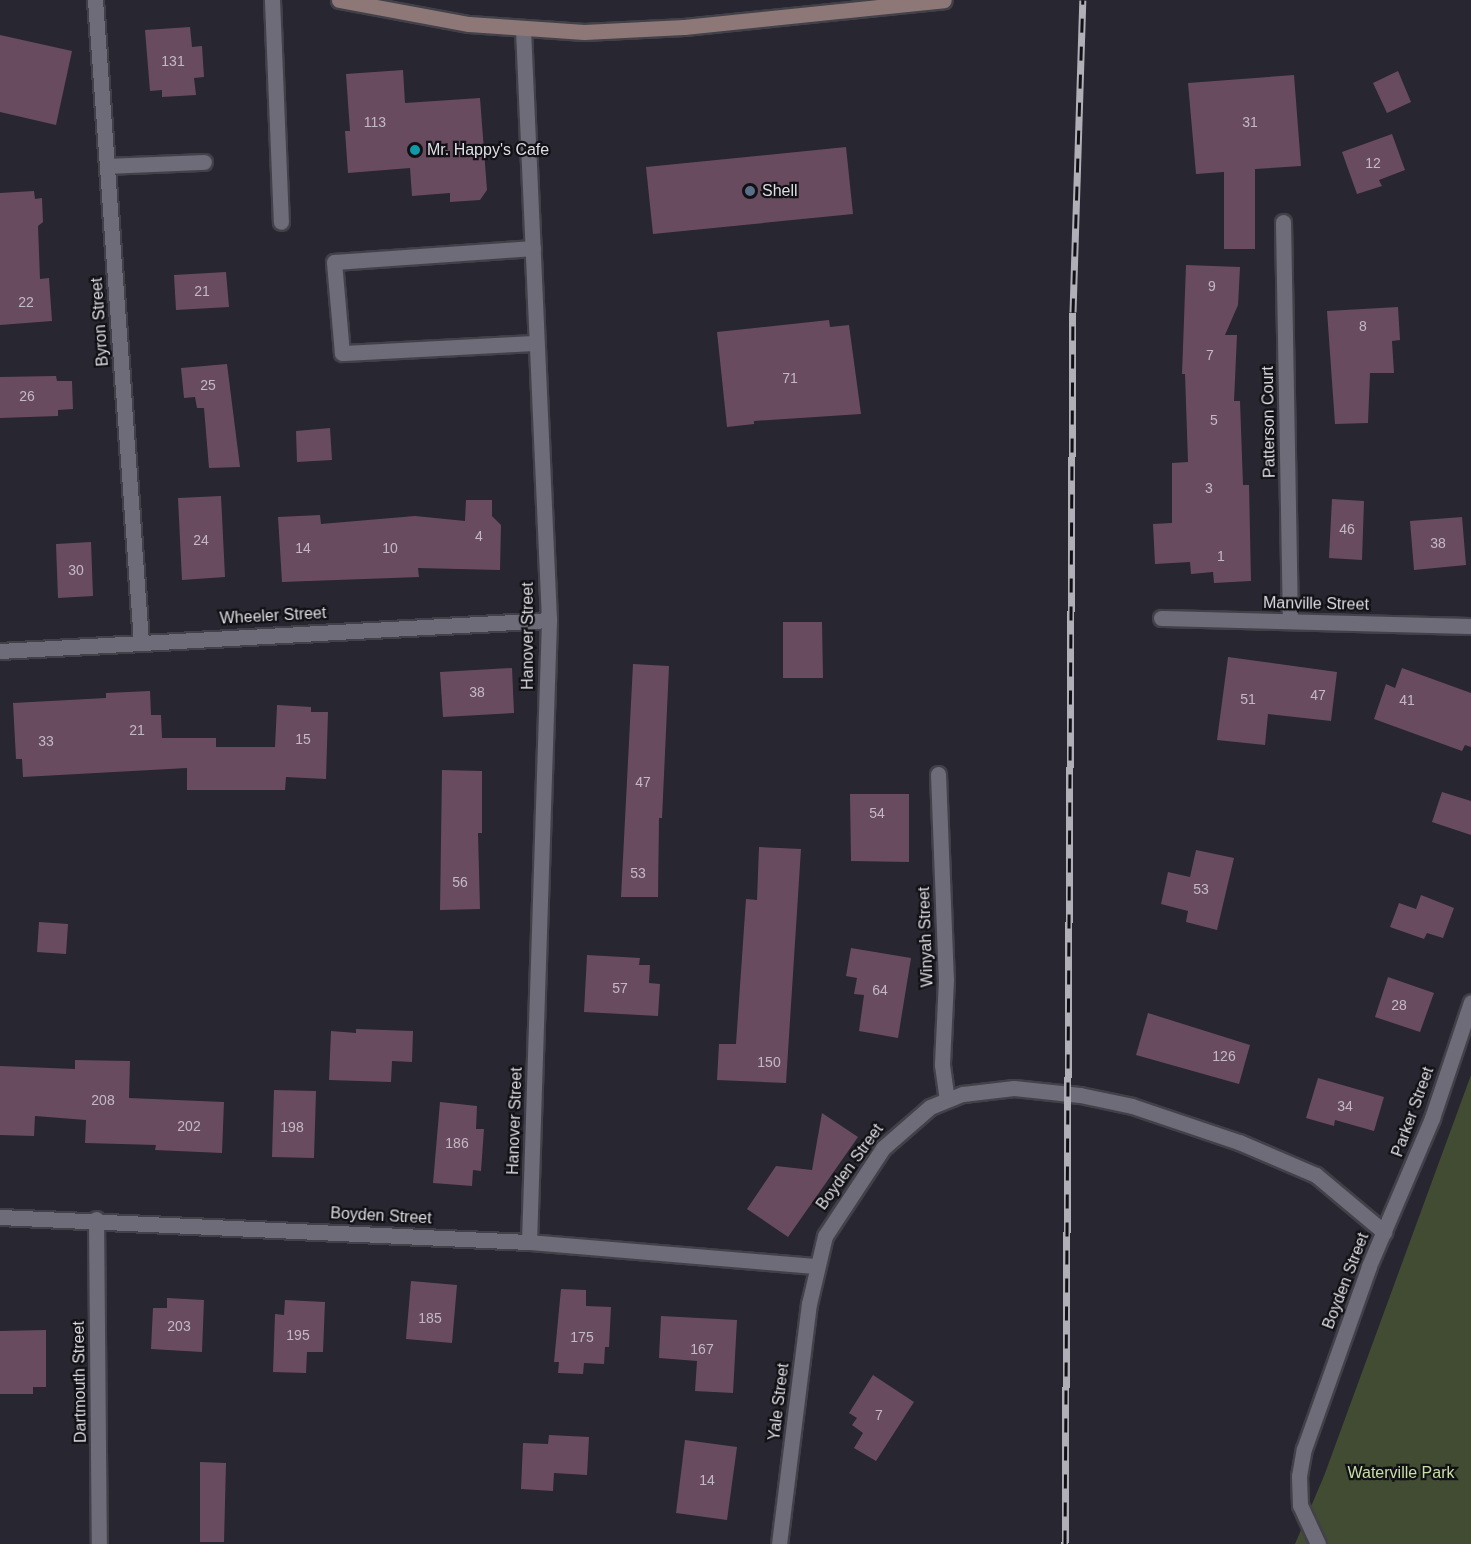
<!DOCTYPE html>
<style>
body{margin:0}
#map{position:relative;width:1471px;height:1544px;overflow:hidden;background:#282630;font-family:Helvetica,sans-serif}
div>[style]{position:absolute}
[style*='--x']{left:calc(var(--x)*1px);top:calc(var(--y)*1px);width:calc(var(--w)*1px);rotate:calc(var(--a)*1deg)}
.green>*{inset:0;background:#424c33}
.building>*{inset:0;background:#694b5f}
.roads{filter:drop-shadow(2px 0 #424149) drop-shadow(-2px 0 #424149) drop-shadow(0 2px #424149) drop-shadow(0 -2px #424149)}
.lane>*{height:15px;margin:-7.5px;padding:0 7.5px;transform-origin:7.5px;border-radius:7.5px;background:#6f6c79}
.street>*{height:15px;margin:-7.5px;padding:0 7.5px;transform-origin:7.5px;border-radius:7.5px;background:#6f6c79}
.secondary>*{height:15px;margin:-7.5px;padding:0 7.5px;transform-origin:7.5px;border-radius:7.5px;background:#8e7877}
.rail>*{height:7px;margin-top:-3.5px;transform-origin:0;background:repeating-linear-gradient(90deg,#111014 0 14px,#b0afb7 0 28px);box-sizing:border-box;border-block:2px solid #b0afb7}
.dots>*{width:16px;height:16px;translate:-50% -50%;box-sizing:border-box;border:3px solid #111014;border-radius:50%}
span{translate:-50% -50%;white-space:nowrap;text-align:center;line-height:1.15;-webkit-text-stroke:4.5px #111014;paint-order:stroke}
.number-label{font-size:14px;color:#c2b9c4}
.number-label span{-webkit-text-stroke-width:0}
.poi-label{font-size:16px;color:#dfdee5}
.left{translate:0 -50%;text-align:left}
.street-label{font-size:16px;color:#dfdee5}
.park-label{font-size:16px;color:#c7dea5}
</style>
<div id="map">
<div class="green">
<div style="clip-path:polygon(1471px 1075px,1471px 1544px,1295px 1544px,1324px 1476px)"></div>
</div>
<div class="building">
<div style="clip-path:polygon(190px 27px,192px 47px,202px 46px,204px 77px,194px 78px,196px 95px,162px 97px,162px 90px,150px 91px,145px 30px)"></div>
<div style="clip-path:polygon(0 35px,72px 51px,56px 125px,0 112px)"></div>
<div style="clip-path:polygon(403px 70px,405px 103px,480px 98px,487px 190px,480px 200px,450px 202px,450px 193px,412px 196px,410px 168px,348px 173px,345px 131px,350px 131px,346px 74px)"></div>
<div style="clip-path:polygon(1398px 71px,1411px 102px,1387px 113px,1373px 83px)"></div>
<div style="clip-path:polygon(1294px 75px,1301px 166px,1255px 169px,1255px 249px,1224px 249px,1224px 172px,1196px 174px,1188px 83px)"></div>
<div style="clip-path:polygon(1392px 134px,1405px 170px,1379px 180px,1382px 186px,1357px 194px,1342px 152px)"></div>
<div style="clip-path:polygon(846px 147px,853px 214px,653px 234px,646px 167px)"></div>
<div style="clip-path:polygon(34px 191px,35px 199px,42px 198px,43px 222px,38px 226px,40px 279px,49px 278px,52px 321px,0 325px,0 193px)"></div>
<div style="clip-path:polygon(1186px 265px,1240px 267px,1238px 305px,1225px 335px,1237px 335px,1234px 401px,1240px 401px,1243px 485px,1249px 485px,1251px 581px,1214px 583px,1213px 572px,1191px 574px,1190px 562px,1155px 564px,1153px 524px,1172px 523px,1172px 463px,1188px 462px,1185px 374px,1182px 374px)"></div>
<div style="clip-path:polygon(226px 272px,229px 307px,176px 310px,174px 275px)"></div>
<div style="clip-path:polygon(1398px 307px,1400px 340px,1392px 341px,1394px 373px,1370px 373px,1368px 423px,1335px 424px,1327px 311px)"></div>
<div style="clip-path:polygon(829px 320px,830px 327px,849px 325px,861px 414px,754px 421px,754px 424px,727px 427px,717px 332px)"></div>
<div style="clip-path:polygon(227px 364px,240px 467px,209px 468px,204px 408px,197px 408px,195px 397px,184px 398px,181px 368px)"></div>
<div style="clip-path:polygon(56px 376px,57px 381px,72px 381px,73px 409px,58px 410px,58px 416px,0 418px,0 377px)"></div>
<div style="clip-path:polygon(330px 428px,332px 460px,297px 462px,296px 431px)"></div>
<div style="clip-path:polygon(221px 496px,225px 577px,182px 580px,178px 498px)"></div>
<div style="clip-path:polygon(1332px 499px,1364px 501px,1362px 560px,1329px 558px)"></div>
<div style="clip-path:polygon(466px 500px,492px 500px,492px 516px,501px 525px,500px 570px,418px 568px,419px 577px,282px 582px,278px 517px,320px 515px,321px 524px,415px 516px,465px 521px)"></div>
<div style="clip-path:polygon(1462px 517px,1466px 565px,1414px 570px,1410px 521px)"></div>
<div style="clip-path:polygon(91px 542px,93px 596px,58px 598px,56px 544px)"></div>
<div style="clip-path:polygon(783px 622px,822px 622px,823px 678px,783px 678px)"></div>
<div style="clip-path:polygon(1228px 657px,1337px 672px,1331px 721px,1268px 714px,1265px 745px,1217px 740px)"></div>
<div style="clip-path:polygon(633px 664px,669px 666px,662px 818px,659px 818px,658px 897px,621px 897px)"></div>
<div style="clip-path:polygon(512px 668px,514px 713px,443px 717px,440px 672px)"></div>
<div style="clip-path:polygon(1402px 668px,1471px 693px,1471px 747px,1465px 745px,1462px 751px,1374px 719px,1386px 684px,1395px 688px)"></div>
<div style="clip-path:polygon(150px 691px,151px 715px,161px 715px,162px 738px,216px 738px,216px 747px,275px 747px,277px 705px,311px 707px,311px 712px,328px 712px,326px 779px,286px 777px,285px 790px,187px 790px,187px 768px,23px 777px,22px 759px,16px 759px,13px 703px,106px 698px,106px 693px)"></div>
<div style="clip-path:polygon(442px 770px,482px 771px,482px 833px,478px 833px,480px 909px,440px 910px)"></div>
<div style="clip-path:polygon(1442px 792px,1471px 801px,1471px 835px,1432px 822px)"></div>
<div style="clip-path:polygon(850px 794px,909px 794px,909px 862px,851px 861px)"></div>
<div style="clip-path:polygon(759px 847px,801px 849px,786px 1083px,717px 1080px,719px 1044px,736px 1044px,746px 899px,757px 900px)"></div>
<div style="clip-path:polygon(1196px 850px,1234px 858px,1217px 930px,1186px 922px,1188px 911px,1161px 904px,1168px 872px,1190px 877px)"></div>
<div style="clip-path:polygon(1421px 895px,1454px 908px,1443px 938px,1427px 933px,1424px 939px,1390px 927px,1399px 903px,1416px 909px)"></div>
<div style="clip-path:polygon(39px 922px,68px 924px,66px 954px,37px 952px)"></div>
<div style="clip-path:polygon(851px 948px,911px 958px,898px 1038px,859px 1031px,864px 995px,854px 994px,857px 978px,846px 976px)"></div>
<div style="clip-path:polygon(587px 955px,640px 958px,639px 965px,650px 965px,649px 983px,660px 984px,658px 1016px,584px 1012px)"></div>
<div style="clip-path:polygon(1388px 977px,1434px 993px,1420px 1032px,1375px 1017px)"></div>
<div style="clip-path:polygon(1148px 1013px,1250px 1045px,1239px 1084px,1136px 1055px)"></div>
<div style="clip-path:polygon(356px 1029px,413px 1031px,412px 1062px,392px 1061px,391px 1082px,329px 1080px,331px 1031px,356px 1033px)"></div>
<div style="clip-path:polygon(75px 1060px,130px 1061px,129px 1098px,224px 1102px,222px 1153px,155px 1150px,156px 1145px,85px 1143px,86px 1120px,35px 1116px,34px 1136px,0 1135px,0 1066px,75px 1069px)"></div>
<div style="clip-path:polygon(1318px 1078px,1384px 1097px,1374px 1131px,1335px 1120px,1334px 1126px,1306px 1118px)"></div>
<div style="clip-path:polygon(274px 1090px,316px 1091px,314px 1158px,272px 1157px)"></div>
<div style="clip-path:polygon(440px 1102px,477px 1106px,476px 1129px,484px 1129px,481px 1171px,473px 1170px,472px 1186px,433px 1183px)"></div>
<div style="clip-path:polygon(822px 1113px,858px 1137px,788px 1237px,747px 1209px,776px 1166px,812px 1170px)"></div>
<div style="clip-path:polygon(411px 1281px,457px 1285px,452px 1343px,406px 1339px)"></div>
<div style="clip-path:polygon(561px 1289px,586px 1290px,586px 1306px,611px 1307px,609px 1347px,605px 1347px,604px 1364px,584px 1363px,583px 1374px,558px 1373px,559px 1362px,554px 1362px)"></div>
<div style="clip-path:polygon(167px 1298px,204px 1300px,202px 1352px,151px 1349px,153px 1308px,167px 1308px)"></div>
<div style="clip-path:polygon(285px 1300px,325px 1302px,323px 1352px,307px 1352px,306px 1373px,273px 1372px,275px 1314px,284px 1315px)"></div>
<div style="clip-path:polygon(661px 1316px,737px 1320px,733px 1393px,695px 1391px,697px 1361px,659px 1358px)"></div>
<div style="clip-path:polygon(46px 1330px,46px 1387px,33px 1387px,33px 1394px,0 1394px,0 1331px)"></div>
<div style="clip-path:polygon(873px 1375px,914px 1402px,876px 1461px,854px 1448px,863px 1433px,852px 1425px,857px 1418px,849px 1413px)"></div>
<div style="clip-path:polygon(549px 1435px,589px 1437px,587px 1475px,554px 1473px,553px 1491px,521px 1489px,523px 1443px,548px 1444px)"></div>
<div style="clip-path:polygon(685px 1440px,737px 1447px,727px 1520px,676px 1513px)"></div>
<div style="clip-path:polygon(200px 1462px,226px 1463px,224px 1542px,200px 1542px)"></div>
</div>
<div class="roads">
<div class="lane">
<div style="--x:272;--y:0;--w:222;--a:87.7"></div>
<div style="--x:107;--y:166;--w:97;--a:-2.4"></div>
<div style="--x:533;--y:248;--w:199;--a:176"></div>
<div style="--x:334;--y:262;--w:91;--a:85"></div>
<div style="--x:342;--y:353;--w:194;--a:-3"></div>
</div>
<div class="street">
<div style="--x:95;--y:0;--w:643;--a:85.9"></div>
<div style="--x:523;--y:29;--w:592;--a:87.48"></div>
<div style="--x:549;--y:620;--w:622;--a:91.84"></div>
<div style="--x:1283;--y:222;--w:399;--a:89"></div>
<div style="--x:1161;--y:618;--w:310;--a:1.5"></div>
<div style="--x:0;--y:651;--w:550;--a:-3.23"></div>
<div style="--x:938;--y:774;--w:205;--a:87.8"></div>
<div style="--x:946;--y:979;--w:86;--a:92.7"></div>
<div style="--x:942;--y:1065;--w:34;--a:82"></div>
<div style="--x:0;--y:1217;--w:530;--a:2.71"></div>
<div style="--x:529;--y:1242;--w:288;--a:4.8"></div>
<div style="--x:96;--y:1219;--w:325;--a:89.5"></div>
<div style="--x:779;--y:1544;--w:242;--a:-82.9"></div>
<div style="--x:809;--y:1304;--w:70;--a:-76.8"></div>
<div style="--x:825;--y:1236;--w:105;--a:-56.6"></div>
<div style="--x:883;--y:1148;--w:62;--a:-41.1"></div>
<div style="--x:930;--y:1107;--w:35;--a:-22"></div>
<div style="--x:963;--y:1094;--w:51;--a:-6.7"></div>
<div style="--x:1014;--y:1088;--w:66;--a:6.1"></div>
<div style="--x:1080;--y:1095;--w:53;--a:11.9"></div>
<div style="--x:1132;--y:1106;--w:113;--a:18.6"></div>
<div style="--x:1239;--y:1142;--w:84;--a:23.2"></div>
<div style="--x:1316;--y:1175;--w:89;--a:40"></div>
<div style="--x:1318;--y:1544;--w:43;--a:-114.8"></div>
<div style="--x:1300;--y:1505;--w:29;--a:-92"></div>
<div style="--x:1299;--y:1476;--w:27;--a:-80"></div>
<div style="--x:1304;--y:1449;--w:194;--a:-70.4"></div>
<div style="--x:1369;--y:1266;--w:161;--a:-66.9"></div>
<div style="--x:1432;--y:1118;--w:122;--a:-71.4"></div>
</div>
<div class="secondary">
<div style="--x:339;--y:0;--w:132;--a:10.5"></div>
<div style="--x:469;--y:24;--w:115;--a:4"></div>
<div style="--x:584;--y:32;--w:100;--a:-2.9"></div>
<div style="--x:684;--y:27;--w:261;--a:-5.9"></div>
</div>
</div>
<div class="rail">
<div style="--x:1065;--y:1544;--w:1232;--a:-89.63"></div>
<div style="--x:1073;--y:312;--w:312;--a:-88.2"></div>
</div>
<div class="dots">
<div style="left:415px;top:150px;background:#0f9aa8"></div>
<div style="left:750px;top:191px;background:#5c6f8a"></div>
</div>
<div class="number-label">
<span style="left:173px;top:61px">131</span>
<span style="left:375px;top:122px">113</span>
<span style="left:1250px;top:122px">31</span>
<span style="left:1373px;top:163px">12</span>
<span style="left:1212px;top:286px">9</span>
<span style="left:202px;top:291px">21</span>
<span style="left:26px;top:302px">22</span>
<span style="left:1363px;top:326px">8</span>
<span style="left:1210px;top:355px">7</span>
<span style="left:790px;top:378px">71</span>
<span style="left:208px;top:385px">25</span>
<span style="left:27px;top:396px">26</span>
<span style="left:1214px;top:420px">5</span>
<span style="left:1209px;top:488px">3</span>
<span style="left:1347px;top:529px">46</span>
<span style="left:479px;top:536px">4</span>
<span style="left:201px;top:540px">24</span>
<span style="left:1438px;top:543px">38</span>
<span style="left:303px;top:548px">14</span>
<span style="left:390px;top:548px">10</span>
<span style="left:1221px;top:556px">1</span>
<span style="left:76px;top:570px">30</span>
<span style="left:477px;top:692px">38</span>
<span style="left:1318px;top:695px">47</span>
<span style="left:1248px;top:699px">51</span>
<span style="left:1407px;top:700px">41</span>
<span style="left:137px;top:730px">21</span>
<span style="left:303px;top:739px">15</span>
<span style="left:46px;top:741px">33</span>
<span style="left:643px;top:782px">47</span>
<span style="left:877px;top:813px">54</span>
<span style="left:638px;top:873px">53</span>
<span style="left:460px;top:882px">56</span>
<span style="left:1201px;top:889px">53</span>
<span style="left:620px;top:988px">57</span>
<span style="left:880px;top:990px">64</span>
<span style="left:1399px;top:1005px">28</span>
<span style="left:1224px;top:1056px">126</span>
<span style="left:769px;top:1062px">150</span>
<span style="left:103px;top:1100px">208</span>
<span style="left:1345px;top:1106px">34</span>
<span style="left:189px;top:1126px">202</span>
<span style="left:292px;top:1127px">198</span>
<span style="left:457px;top:1143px">186</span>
<span style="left:430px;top:1318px">185</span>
<span style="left:179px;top:1326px">203</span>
<span style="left:298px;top:1335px">195</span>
<span style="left:582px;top:1337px">175</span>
<span style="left:702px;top:1349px">167</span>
<span style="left:879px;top:1415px">7</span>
<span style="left:707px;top:1480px">14</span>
</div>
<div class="poi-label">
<span class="left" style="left:427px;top:150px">Mr. Happy's Cafe</span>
<span class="left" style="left:762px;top:191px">Shell</span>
</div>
<div class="street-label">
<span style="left:100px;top:322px;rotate:-94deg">Byron Street</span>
<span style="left:1269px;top:422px;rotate:-91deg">Patterson Court</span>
<span style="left:1316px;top:604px;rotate:1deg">Manville Street</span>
<span style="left:273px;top:616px;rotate:-3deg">Wheeler Street</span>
<span style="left:528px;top:636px;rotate:-90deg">Hanover Street</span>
<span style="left:926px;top:937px;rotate:-92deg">Winyah Street</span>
<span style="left:1413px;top:1112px;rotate:-70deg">Parker Street</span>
<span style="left:515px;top:1121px;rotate:-88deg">Hanover Street</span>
<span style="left:850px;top:1167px;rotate:-54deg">Boyden Street</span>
<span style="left:381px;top:1216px;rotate:3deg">Boyden Street</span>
<span style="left:1346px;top:1281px;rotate:-69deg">Boyden Street</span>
<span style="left:80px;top:1382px;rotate:-91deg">Dartmouth Street</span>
<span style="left:779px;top:1402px;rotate:-83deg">Yale Street</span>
</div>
<div class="park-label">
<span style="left:1401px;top:1473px">Waterville Park</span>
</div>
</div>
